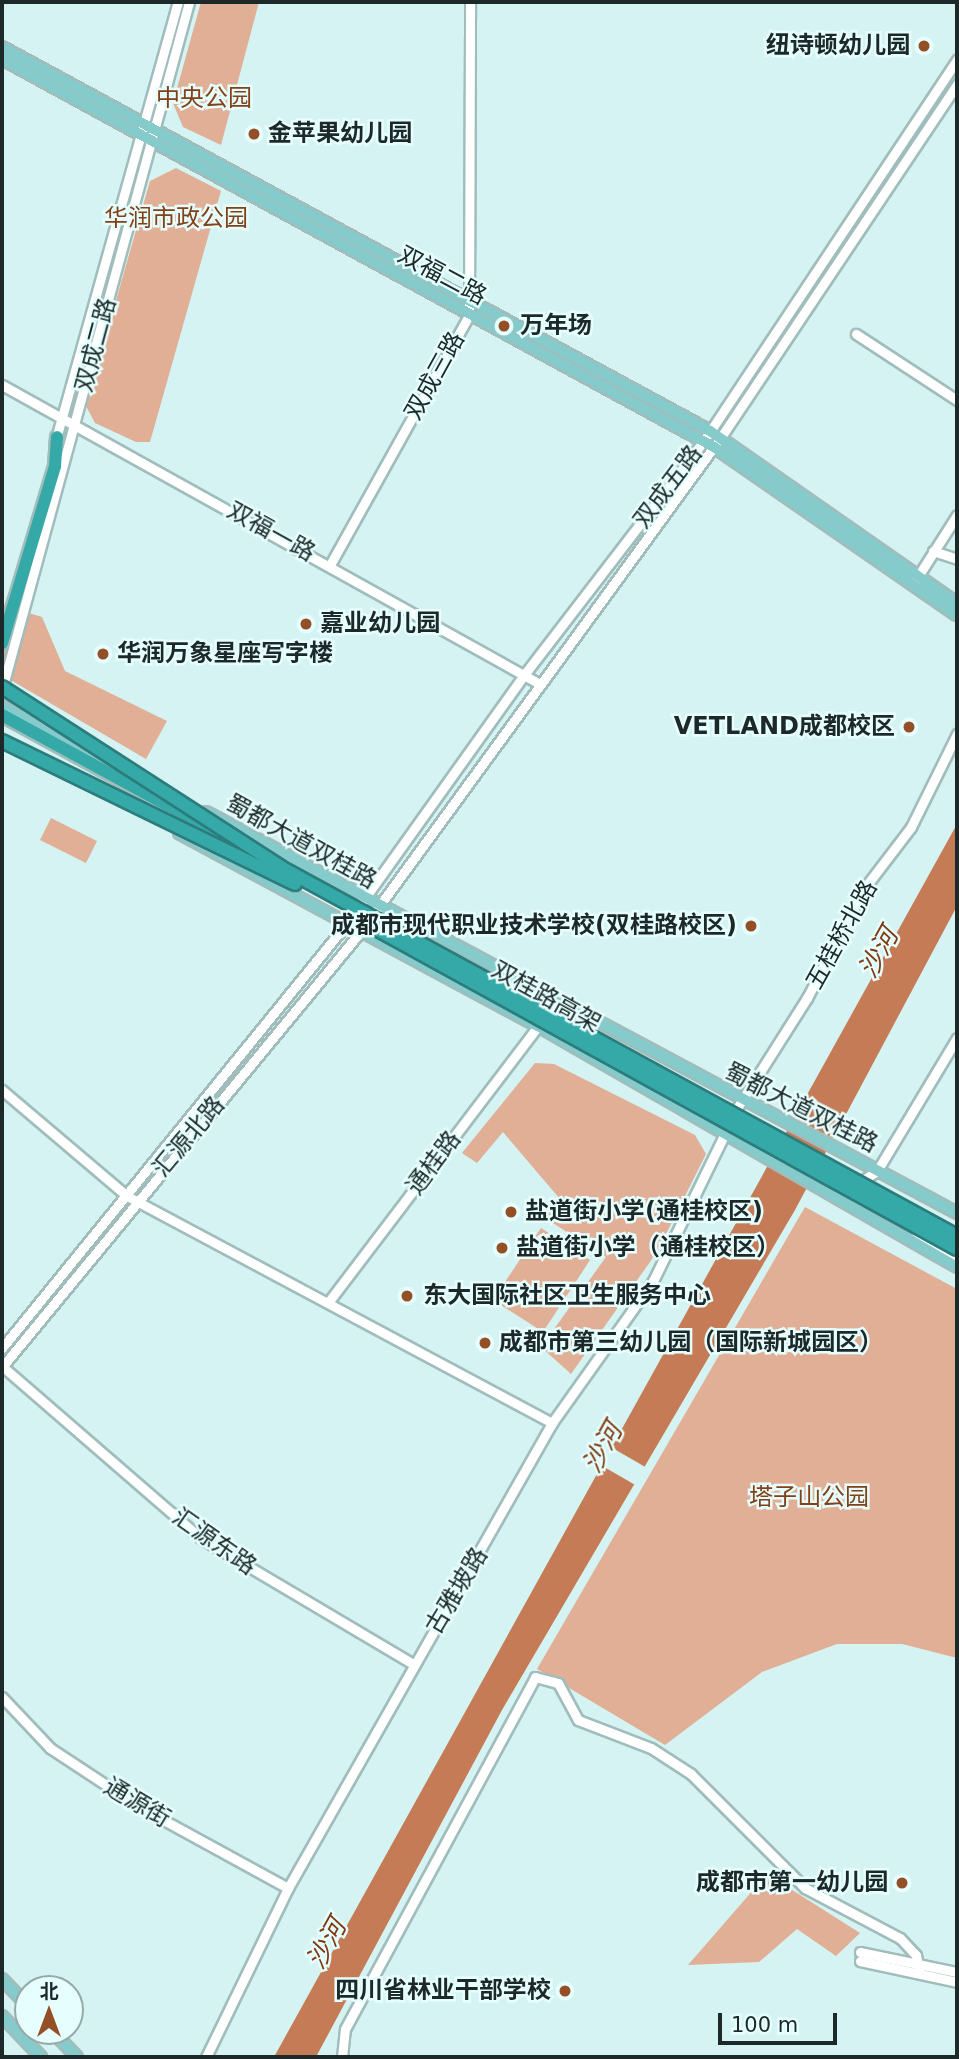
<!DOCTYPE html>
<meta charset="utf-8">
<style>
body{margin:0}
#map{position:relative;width:959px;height:2059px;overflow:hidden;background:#d5f3f2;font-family:"DejaVu Sans","Noto Sans SC",sans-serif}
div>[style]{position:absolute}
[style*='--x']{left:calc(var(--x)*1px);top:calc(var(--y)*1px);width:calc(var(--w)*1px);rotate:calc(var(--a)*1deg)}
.green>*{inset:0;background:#e0af96}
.water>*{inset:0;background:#c57c56}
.pier>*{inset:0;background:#d5f3f2}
.roads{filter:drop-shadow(2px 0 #a0bdbc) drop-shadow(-2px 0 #a0bdbc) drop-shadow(0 2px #a0bdbc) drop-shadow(0 -2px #a0bdbc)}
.minor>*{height:9px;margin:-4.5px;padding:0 4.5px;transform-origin:4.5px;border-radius:4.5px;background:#fff}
.major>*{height:10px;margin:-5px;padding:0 5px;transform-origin:5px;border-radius:5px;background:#85cbcb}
.highway>*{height:12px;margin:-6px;padding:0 6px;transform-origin:6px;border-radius:6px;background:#34a9a8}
.bridges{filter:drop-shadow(2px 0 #2c7c7c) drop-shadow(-2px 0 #2c7c7c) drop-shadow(0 2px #2c7c7c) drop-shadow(0 -2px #2c7c7c)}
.highway-bridge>*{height:12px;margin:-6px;padding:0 6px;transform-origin:6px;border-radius:6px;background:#34a9a8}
.dots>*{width:19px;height:19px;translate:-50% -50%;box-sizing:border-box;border:4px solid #e6fffe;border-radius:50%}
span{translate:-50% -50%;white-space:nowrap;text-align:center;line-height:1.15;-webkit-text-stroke:5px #e6fffe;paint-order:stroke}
.poi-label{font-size:24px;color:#1d2929;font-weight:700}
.right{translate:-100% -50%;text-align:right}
.left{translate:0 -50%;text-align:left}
.park-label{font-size:24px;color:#844017}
.street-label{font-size:24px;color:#1d2929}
.water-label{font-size:26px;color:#7e3a10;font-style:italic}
.frame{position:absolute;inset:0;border:4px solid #1d2929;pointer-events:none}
.north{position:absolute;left:14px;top:1975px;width:70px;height:70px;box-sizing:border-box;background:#e6fffe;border:2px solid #96a9a9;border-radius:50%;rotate:0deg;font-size:19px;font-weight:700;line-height:28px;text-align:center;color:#1d2929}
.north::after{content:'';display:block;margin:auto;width:24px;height:32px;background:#954f27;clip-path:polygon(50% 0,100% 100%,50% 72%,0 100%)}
.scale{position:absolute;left:718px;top:2013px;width:119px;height:32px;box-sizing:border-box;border:4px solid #1d2929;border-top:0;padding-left:9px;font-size:21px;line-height:24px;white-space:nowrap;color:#1d2929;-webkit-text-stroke:5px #e6fffe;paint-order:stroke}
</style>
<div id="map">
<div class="green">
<div style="clip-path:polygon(201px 2px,259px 2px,221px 145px,183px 127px,173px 103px)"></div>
<div style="clip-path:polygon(176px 168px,221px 191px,150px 442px,136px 442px,95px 423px,86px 406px,150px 181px)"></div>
<div style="clip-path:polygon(2px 605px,42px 617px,65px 671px,167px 721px,146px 759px,2px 675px)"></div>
<div style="clip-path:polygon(51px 818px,97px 841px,86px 863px,40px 840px)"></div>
<div style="clip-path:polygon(535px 1063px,554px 1064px,695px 1135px,706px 1154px,657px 1252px,571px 1374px,541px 1347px,606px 1257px,545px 1218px,560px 1199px,503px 1132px,477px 1163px,462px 1153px)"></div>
<div style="clip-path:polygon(805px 1207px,957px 1289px,957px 1658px,902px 1644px,837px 1644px,762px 1672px,665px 1745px,537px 1669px)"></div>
<div style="clip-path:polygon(541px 1228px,590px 1260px,543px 1332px,493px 1300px)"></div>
<div style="clip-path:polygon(767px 1874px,860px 1933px,836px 1956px,797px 1929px,759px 1962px,688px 1965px)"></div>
</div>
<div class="water">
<div style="clip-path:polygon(957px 824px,957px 906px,795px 1210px,502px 1710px,316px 2057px,274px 2057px)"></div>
</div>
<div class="pier">
<div style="clip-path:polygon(609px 1446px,647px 1468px,637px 1486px,599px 1464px)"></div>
</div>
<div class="roads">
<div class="minor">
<div style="--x:856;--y:334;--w:121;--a:33.2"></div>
<div style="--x:2;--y:385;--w:613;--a:29.07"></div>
<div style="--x:55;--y:442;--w:457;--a:-74.4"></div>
<div style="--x:933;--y:551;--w:25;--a:18"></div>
<div style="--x:330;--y:565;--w:286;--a:-60.9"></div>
<div style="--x:469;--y:315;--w:313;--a:-89.8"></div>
<div style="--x:915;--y:581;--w:78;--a:-57.5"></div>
<div style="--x:2;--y:689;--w:712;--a:-74.77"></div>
<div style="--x:2;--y:1090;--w:164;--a:40.3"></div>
<div style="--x:127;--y:1196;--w:482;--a:28.1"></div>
<div style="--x:732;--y:1116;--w:140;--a:-57.6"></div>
<div style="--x:807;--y:998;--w:122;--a:-62.6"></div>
<div style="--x:863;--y:890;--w:79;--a:-52.7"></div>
<div style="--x:911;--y:827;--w:104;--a:-63.7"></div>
<div style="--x:858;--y:1209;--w:25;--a:-92"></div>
<div style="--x:857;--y:1184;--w:24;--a:-33"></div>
<div style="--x:877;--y:1171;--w:155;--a:-59"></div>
<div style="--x:916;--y:1232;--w:49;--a:33.4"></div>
<div style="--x:330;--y:1300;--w:344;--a:-52.8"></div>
<div style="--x:2;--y:1348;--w:547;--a:-50.93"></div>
<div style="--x:347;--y:923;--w:305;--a:-54.5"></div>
<div style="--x:524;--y:675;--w:294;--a:-52.5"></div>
<div style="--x:703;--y:442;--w:459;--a:-56.4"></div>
<div style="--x:2;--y:1366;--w:264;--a:40.9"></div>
<div style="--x:202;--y:1539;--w:245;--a:30.6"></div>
<div style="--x:2;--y:1367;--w:565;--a:-50.53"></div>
<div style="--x:361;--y:931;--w:611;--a:-53.92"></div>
<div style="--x:721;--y:437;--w:425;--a:-56.2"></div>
<div style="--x:2;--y:1697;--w:70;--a:46.7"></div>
<div style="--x:50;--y:1748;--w:105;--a:33.4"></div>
<div style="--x:138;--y:1806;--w:171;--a:28.7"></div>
<div style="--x:860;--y:1952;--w:99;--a:11.7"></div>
<div style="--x:860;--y:1961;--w:99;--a:12.2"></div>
<div style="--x:206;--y:2057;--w:188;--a:-64.1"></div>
<div style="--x:288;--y:1888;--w:535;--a:-60.41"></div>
<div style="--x:552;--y:1423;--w:174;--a:-54.6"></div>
<div style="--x:653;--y:1281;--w:169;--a:-64"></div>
<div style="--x:342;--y:2057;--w:28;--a:-84"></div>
<div style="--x:345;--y:2029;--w:400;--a:-61.6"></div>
<div style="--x:535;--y:1677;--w:24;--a:15"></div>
<div style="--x:558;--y:1683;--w:42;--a:61.6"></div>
<div style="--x:578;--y:1720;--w:78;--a:21"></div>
<div style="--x:651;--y:1748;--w:48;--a:33"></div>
<div style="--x:691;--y:1774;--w:161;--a:45"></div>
<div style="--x:805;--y:1888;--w:107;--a:27.8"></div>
<div style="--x:900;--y:1938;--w:23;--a:47"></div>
<div style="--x:916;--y:1955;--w:19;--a:78"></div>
</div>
<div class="major">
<div style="--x:2;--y:47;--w:805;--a:28.47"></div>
<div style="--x:710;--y:431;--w:301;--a:34.9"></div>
<div style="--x:2;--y:59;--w:811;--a:28.59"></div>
<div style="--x:714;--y:447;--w:295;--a:34.7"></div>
<div style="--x:2;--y:706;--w:119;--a:27.4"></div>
<div style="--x:206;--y:812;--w:851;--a:28.1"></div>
<div style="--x:179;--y:833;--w:408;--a:28.3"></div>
<div style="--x:538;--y:1026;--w:483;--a:29.9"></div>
<div style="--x:2;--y:1979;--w:37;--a:46"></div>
<div style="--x:2;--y:2016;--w:57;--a:46.4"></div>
<div style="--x:52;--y:2031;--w:36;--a:46"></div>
</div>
<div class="highway">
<div style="--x:2;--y:643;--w:185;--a:-73.3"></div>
<div style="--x:55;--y:466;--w:29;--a:-86"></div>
<div style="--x:2;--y:715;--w:255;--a:28.6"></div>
</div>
</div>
<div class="bridges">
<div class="highway-bridge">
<div style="--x:2;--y:687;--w:340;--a:32.8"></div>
<div style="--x:288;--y:871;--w:762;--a:28.62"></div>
<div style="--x:2;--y:741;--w:326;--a:26"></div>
<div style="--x:378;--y:930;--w:661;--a:28.85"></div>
</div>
</div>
<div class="dots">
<div style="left:924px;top:46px;background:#954f27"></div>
<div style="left:254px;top:134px;background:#954f27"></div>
<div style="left:504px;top:326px;background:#954f27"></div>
<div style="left:306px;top:624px;background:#954f27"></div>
<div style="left:103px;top:654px;background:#954f27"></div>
<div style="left:909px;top:727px;background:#954f27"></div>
<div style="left:751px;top:926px;background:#954f27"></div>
<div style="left:511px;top:1212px;background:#954f27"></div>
<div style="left:502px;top:1248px;background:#954f27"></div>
<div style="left:407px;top:1296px;background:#954f27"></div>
<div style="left:485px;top:1343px;background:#954f27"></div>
<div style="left:902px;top:1883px;background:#954f27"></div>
<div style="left:565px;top:1991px;background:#954f27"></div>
</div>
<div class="poi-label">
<span class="right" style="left:910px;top:46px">纽诗顿幼儿园</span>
<span class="left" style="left:268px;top:134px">金苹果幼儿园</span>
<span class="left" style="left:520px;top:326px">万年场</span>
<span class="left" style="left:320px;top:624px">嘉业幼儿园</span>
<span class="left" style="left:117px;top:654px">华润万象星座写字楼</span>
<span class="right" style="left:895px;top:727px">VETLAND成都校区</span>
<span class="right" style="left:737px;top:926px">成都市现代职业技术学校(双桂路校区)</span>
<span class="left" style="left:525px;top:1212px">盐道街小学(通桂校区)</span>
<span class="left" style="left:516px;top:1248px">盐道街小学（通桂校区）</span>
<span class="left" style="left:423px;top:1296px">东大国际社区卫生服务中心</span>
<span class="left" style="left:499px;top:1343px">成都市第三幼儿园（国际新城园区）</span>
<span class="right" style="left:888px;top:1883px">成都市第一幼儿园</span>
<span class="right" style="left:551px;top:1991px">四川省林业干部学校</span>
</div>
<div class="park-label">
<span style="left:204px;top:99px">中央公园</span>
<span style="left:176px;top:219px">华润市政公园</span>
<span style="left:809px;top:1498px">塔子山公园</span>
</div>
<div class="street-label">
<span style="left:442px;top:276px;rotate:28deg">双福二路</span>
<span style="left:96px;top:345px;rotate:-75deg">双成二路</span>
<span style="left:435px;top:376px;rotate:-61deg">双成三路</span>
<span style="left:668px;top:487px;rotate:-53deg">双成五路</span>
<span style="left:271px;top:532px;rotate:29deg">双福一路</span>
<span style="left:301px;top:842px;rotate:29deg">蜀都大道双桂路</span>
<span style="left:842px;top:935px;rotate:-61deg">五桂桥北路</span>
<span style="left:546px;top:997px;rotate:29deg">双桂路高架</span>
<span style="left:801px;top:1108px;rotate:27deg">蜀都大道双桂路</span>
<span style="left:189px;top:1137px;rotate:-50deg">汇源北路</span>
<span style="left:434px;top:1163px;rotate:-53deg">通桂路</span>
<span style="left:214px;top:1542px;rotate:35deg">汇源东路</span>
<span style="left:457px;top:1591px;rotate:-59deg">古雅坡路</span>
<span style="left:137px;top:1803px;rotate:31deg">通源街</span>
</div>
<div class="water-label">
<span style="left:879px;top:953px;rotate:-61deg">沙河</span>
<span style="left:603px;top:1448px;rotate:-61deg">沙河</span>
<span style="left:327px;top:1944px;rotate:-61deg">沙河</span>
</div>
<div class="frame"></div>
<div class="north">北</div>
<div class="scale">100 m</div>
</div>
